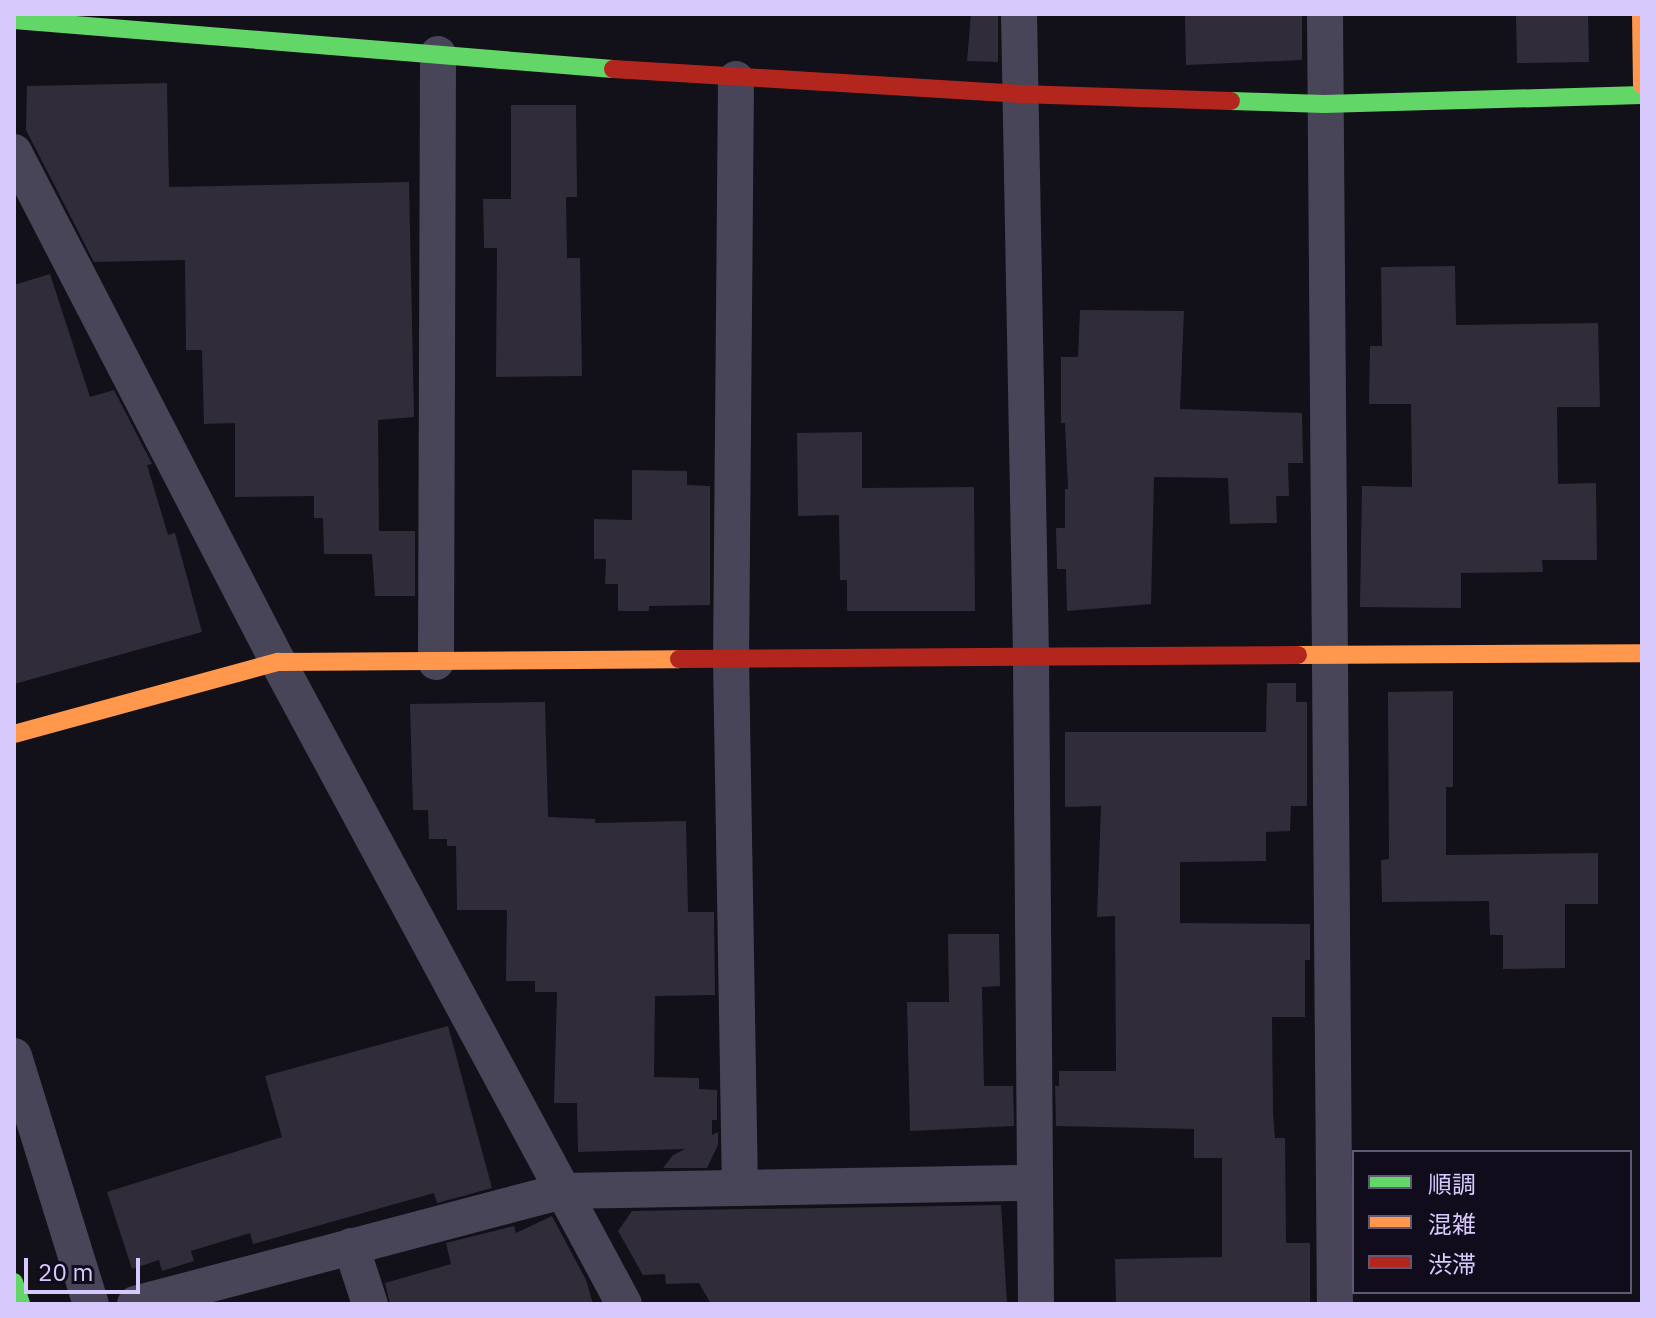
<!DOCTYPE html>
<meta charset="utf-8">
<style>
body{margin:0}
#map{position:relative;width:1656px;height:1318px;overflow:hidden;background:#121018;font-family:"IBM Plex Sans","Noto Sans JP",sans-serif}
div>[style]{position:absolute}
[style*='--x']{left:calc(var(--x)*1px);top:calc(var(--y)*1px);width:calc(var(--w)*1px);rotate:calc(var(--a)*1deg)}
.building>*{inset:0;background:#312c3a}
.street>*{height:36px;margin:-18px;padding:0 18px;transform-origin:18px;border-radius:18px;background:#484558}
.fast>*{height:18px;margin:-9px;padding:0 9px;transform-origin:9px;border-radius:9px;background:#63d668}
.slow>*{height:18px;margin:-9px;padding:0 9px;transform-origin:9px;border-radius:9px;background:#ff974d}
.jam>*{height:18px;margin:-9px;padding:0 9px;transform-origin:9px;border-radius:9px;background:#b3261e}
span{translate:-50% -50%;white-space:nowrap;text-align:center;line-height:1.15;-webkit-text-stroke:6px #110c1b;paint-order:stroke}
.frame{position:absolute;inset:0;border:16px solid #d7c9fc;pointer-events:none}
.legend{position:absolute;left:1352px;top:1150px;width:280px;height:144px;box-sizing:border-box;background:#110c1b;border:2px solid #605875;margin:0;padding:10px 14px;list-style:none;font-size:24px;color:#d7c9fc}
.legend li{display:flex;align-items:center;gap:16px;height:40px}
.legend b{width:40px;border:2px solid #605875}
.scale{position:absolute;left:24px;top:1258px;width:116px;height:36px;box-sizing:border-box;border:4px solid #d7c9fc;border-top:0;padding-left:10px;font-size:24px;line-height:28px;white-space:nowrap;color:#d7c9fc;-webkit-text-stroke:6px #110c1b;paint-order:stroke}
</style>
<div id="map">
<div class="building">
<div style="clip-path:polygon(971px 14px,998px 16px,998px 62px,967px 61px)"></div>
<div style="clip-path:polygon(1185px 14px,1302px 14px,1302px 60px,1186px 65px)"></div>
<div style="clip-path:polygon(1588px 15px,1589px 62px,1517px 63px,1516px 16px)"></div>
<div style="clip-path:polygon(167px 83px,169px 187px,409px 182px,414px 417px,378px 420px,379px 531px,415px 531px,415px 596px,375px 596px,372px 554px,324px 554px,323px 518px,314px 518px,314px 496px,235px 497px,235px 423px,204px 424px,202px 350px,186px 350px,185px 260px,94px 262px,26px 130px,27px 86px)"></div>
<div style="clip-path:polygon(511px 105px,576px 105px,577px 197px,566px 197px,567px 258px,580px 258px,582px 376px,496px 377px,497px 248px,484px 248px,483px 199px,511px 199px)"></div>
<div style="clip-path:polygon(1455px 266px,1456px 325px,1598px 323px,1600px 407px,1557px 407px,1558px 484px,1596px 483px,1597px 560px,1542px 560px,1543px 572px,1461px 573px,1461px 608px,1360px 607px,1362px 486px,1412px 487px,1411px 404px,1369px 404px,1370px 346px,1382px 346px,1381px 267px)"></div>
<div style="clip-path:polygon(50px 274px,90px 397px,114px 390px,152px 464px,147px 465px,168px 535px,175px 533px,202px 632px,14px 684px,14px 285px)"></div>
<div style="clip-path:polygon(1080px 310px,1184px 311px,1180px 409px,1302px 413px,1303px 463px,1288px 463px,1289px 496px,1276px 496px,1277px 523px,1230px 524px,1228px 478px,1154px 477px,1151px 604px,1067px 611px,1066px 569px,1057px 569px,1056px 528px,1065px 528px,1065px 489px,1068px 489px,1065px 423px,1061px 423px,1061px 357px,1078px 357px)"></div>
<div style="clip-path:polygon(862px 432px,862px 488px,974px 487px,975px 611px,847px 611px,847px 580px,840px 580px,839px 515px,798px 516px,797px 433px)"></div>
<div style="clip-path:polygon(632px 470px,687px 471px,687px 485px,710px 486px,710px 605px,649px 606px,649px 611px,618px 611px,618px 584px,605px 584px,606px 559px,594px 559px,594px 519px,632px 520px)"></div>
<div style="clip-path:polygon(1267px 683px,1296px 683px,1296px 702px,1307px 702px,1307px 806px,1291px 806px,1290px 831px,1266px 832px,1266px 861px,1180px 862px,1180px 923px,1310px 924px,1310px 960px,1305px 960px,1305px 1017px,1272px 1017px,1273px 1114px,1275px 1138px,1285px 1138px,1286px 1243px,1310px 1243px,1310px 1302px,1116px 1304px,1115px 1259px,1222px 1257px,1222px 1158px,1194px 1158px,1194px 1129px,1056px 1126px,1055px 1086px,1059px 1086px,1059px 1071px,1116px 1071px,1115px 916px,1097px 917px,1101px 806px,1065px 807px,1065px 732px,1266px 732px)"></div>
<div style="clip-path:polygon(1453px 691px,1453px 787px,1446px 787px,1446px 855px,1598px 853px,1598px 904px,1565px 904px,1565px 968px,1503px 969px,1503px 935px,1490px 935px,1489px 901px,1382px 902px,1381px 860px,1389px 859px,1388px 692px)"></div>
<div style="clip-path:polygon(545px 702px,548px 817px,595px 819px,595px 823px,686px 821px,688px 912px,714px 912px,715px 995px,655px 996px,654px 1077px,699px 1078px,699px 1089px,717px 1090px,717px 1120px,712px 1120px,712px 1135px,718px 1132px,718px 1145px,707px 1168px,663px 1168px,673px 1155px,685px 1149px,578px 1152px,577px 1103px,554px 1103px,557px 992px,535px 992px,535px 981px,506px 981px,507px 910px,457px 910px,456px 846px,447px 846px,447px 839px,429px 839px,428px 810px,413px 810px,410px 704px)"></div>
<div style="clip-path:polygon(948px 934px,999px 934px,1000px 986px,982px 987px,984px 1086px,1013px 1086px,1014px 1126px,910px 1131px,907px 1002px,949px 1002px)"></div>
<div style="clip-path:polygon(448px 1026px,492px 1188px,437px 1203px,434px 1193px,253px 1244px,250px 1233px,191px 1251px,194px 1261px,162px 1271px,159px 1260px,132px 1269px,107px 1192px,282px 1137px,265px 1076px)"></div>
<div style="clip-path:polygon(1001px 1205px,1007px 1304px,711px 1304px,699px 1283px,666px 1284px,665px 1274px,643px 1275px,618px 1231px,632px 1211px)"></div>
<div style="clip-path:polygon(552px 1216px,586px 1280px,593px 1304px,390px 1304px,385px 1283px,451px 1264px,446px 1243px,514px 1226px,516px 1233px)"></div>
</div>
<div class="street">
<div style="--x:1019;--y:14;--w:643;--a:88.93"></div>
<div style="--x:1031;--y:657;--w:647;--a:89.56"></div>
<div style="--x:1325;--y:14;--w:1290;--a:89.56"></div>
<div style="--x:736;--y:79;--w:580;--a:90.49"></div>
<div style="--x:731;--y:659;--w:529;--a:89.03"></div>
<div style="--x:14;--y:152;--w:574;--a:62.63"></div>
<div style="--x:278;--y:662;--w:729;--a:61.68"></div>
<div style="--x:436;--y:662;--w:608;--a:-89.81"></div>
<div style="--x:14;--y:1056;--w:260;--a:72.8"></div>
<div style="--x:351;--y:1246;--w:61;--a:71.9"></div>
<div style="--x:135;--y:1304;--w:443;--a:-14.8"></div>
<div style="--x:563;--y:1191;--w:472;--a:-1"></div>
</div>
<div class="fast">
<div style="--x:14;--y:20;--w:601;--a:4.68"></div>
<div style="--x:1231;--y:101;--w:93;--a:1.8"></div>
<div style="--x:1324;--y:104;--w:318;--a:-1.6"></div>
<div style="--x:14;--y:1282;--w:23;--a:72"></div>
</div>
<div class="slow">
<div style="--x:1641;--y:14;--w:71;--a:89.2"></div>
<div style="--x:1298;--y:655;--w:344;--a:-0.3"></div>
<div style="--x:14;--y:734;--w:274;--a:-15.3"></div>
<div style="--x:278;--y:662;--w:401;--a:-0.4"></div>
</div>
<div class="jam">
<div style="--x:613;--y:69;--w:408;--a:3.5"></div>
<div style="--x:1020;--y:94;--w:211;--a:1.9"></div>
<div style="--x:679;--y:659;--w:619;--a:-0.37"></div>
</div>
<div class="frame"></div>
<ul class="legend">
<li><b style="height:10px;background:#63d668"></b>順調</li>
<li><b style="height:10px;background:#ff974d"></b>混雑</li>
<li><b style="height:10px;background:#b3261e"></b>渋滞</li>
</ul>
<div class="scale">20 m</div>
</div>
